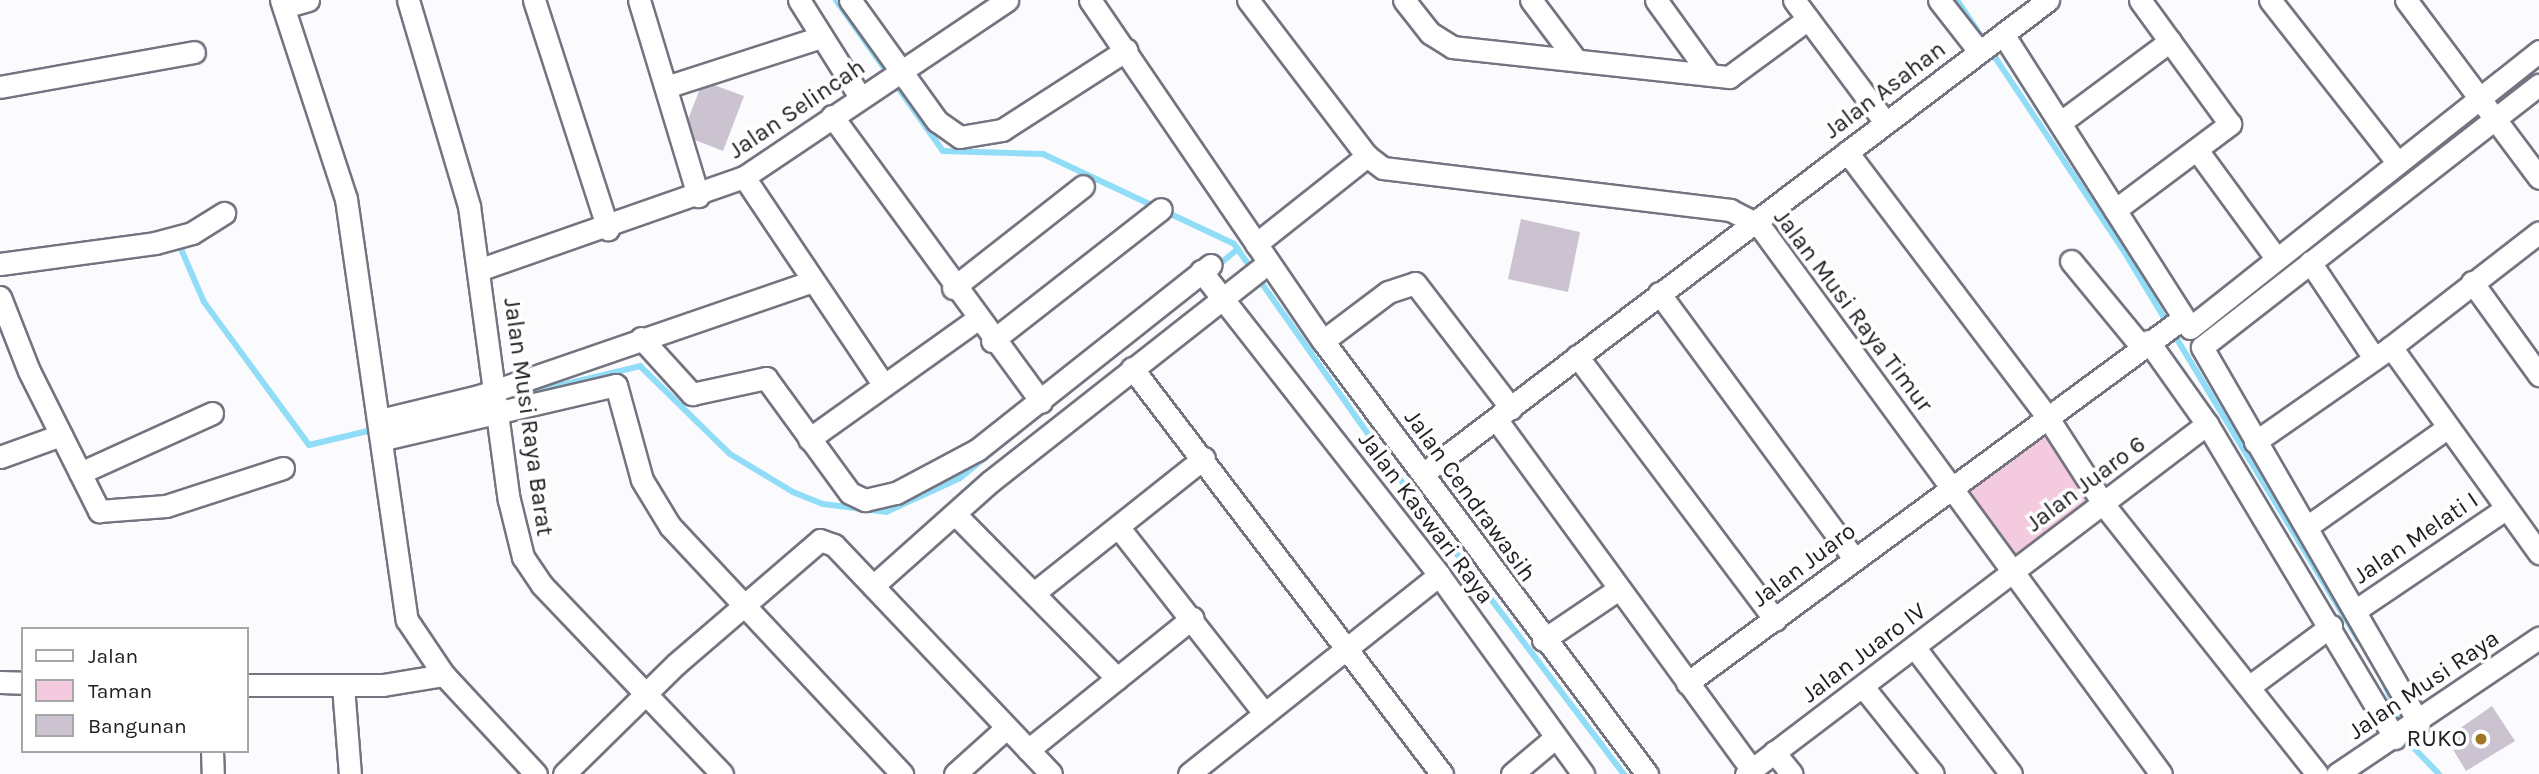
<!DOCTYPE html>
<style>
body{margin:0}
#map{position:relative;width:2539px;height:774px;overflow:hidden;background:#fbfbfe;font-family:Karla,sans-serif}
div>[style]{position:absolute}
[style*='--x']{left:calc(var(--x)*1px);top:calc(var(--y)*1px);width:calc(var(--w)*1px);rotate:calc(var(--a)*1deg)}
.green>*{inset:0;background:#f3cade}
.stream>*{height:6px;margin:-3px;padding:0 3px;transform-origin:3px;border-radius:3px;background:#91ddf7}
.building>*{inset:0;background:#cbc3cf}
.roads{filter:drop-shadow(2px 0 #747481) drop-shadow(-2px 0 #747481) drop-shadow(0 2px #747481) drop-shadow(0 -2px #747481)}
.minor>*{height:21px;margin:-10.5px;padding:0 10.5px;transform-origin:10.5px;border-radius:10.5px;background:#fff}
.dots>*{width:19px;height:19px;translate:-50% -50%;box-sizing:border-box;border:4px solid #fff;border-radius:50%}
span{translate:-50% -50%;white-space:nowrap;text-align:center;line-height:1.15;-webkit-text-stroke:7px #fff;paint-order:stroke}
.street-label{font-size:24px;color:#202025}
.poi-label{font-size:24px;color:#202025}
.right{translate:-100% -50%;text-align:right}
.legend{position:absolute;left:21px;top:627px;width:228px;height:126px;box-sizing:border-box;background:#fff;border:2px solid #a6a6a8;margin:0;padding:9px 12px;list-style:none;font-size:21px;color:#202025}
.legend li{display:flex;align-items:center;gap:14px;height:35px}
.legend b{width:35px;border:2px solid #a6a6a8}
</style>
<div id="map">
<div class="green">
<div style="clip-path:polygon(2039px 428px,2094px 501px,2017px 560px,1961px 490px)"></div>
</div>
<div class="stream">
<div style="--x:836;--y:0;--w:185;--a:54.7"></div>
<div style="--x:943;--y:151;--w:100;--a:1.7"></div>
<div style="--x:1043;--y:154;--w:211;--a:25.2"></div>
<div style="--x:1234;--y:244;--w:286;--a:54.8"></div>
<div style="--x:1399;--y:478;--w:372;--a:52.8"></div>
<div style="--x:1957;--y:0;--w:304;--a:56.4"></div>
<div style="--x:2125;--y:253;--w:451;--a:58.9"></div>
<div style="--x:2451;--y:134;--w:33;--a:-38"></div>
<div style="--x:178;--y:242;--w:65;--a:66.6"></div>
<div style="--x:204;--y:302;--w:177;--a:53.7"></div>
<div style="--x:309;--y:445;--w:69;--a:-13.4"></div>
<div style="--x:1215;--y:268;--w:30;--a:-40"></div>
<div style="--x:502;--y:399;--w:142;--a:-13.4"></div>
<div style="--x:640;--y:366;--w:126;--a:44.4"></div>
<div style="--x:730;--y:454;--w:74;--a:31.1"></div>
<div style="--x:793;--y:492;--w:32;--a:22"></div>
<div style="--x:823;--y:504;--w:64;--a:7.2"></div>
<div style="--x:886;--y:512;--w:81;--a:-24.7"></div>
<div style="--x:960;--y:478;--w:127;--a:-38.9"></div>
<div style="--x:2382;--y:678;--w:73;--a:66.6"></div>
<div style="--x:2411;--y:745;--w:40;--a:46"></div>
</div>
<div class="building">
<div style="clip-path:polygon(703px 81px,744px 96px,723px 151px,682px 135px)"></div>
<div style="clip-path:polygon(1521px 219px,1580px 232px,1568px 292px,1508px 279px)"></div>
<div style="clip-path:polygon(2492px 706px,2515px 741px,2466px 771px,2446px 738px)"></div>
</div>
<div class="roads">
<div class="minor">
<div style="--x:281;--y:0;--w:209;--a:71.9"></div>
<div style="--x:346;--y:199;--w:425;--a:81.8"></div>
<div style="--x:407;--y:620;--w:66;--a:56.1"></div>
<div style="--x:444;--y:675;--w:135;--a:47.1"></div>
<div style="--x:408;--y:0;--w:215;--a:73.5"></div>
<div style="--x:469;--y:206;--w:297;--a:82.3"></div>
<div style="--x:509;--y:500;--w:59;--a:76.2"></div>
<div style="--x:523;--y:557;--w:34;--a:56"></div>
<div style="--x:542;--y:585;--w:261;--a:46.4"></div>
<div style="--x:534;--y:0;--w:241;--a:72.1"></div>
<div style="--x:639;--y:0;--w:205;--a:73.2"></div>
<div style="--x:799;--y:0;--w:115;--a:57.8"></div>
<div style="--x:850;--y:0;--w:149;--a:54.3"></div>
<div style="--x:937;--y:121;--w:28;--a:35"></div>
<div style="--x:960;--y:137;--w:43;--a:-9.5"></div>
<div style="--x:1002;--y:130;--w:148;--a:-32.8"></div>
<div style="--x:1090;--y:0;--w:413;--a:55.7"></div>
<div style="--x:1323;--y:341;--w:541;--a:53.19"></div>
<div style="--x:1248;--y:0;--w:196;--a:52.7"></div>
<div style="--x:1367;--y:156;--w:20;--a:37"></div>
<div style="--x:1383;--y:168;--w:350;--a:6.9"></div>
<div style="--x:1730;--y:210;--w:33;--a:27"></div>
<div style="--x:1759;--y:225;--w:680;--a:53.79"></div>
<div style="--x:1404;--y:0;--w:42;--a:51.8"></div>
<div style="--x:1430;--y:33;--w:26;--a:32"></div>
<div style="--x:1452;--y:47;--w:279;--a:6.2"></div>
<div style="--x:1729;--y:77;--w:98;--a:-36.3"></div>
<div style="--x:1531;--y:0;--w:75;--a:53.1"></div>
<div style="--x:1656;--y:0;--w:92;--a:54.2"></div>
<div style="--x:1794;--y:0;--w:152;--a:53.3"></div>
<div style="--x:1939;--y:0;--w:65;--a:51.9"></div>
<div style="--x:2270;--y:0;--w:207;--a:51.9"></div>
<div style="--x:2406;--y:0;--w:222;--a:53.2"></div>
<div style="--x:284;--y:7;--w:25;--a:-16"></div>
<div style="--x:2003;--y:34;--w:348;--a:57.5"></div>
<div style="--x:2190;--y:328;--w:446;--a:-38.4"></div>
<div style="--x:0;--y:87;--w:197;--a:-10.2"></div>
<div style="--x:666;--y:87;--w:163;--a:-17.9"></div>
<div style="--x:832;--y:116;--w:354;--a:53.8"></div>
<div style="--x:2061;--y:122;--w:136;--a:-36.6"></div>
<div style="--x:2197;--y:150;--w:134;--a:53.8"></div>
<div style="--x:1847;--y:152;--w:333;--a:52.9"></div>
<div style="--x:2048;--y:418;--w:103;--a:57.2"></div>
<div style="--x:2104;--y:505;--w:343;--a:51.6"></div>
<div style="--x:744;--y:177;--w:251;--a:56.1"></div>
<div style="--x:2115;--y:210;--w:144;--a:-36.8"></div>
<div style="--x:2230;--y:124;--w:153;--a:-126"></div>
<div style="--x:1256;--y:244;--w:142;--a:-38.4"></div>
<div style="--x:2071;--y:261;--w:110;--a:50.5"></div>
<div style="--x:2310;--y:262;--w:115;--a:56.3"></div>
<div style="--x:0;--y:264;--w:156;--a:-7.7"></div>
<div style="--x:155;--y:243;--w:38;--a:-15"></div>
<div style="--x:192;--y:233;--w:38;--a:-32"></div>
<div style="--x:481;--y:269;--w:279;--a:-19.3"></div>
<div style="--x:744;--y:177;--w:317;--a:-33.9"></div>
<div style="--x:1201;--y:271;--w:386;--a:51.9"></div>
<div style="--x:1439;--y:575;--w:246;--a:54.1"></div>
<div style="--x:2472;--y:282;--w:115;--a:54.2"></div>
<div style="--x:953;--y:288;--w:165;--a:-38.1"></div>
<div style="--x:1659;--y:293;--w:329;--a:53.7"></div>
<div style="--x:0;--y:297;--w:79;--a:68.6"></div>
<div style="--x:29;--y:371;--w:157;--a:63.4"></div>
<div style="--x:99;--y:511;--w:67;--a:-4.3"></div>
<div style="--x:166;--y:506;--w:123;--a:-18"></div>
<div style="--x:641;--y:338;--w:76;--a:47.7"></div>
<div style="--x:692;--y:394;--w:76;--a:-12.2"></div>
<div style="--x:766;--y:378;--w:142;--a:53.9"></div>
<div style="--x:850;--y:493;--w:17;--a:25"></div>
<div style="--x:865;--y:500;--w:32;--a:-13"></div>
<div style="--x:896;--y:493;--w:92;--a:-28"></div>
<div style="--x:977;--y:450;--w:298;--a:-38.4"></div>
<div style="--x:992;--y:341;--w:214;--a:-38"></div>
<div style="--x:1323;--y:341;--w:81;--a:-37"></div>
<div style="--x:1388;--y:292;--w:28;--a:-18"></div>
<div style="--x:1415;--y:283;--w:158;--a:52.5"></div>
<div style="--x:2148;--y:341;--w:102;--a:54.6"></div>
<div style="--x:2207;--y:424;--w:366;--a:59.1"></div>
<div style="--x:2391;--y:347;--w:254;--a:54.3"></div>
<div style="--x:1577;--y:356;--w:330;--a:53.1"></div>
<div style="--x:1132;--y:368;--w:511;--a:52.64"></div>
<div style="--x:1496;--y:419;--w:434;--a:53.9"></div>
<div style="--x:380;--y:420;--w:102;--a:-13.6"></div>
<div style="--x:479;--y:396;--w:350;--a:-19"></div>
<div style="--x:384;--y:439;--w:238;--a:-13.1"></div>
<div style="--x:616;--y:385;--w:98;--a:74.7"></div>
<div style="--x:642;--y:480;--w:54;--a:58.7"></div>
<div style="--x:670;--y:526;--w:340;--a:46.9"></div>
<div style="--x:809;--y:439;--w:205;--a:-35.5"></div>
<div style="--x:2255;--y:442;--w:166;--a:-34.9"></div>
<div style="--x:2391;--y:347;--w:187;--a:-37.8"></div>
<div style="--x:0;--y:457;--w:65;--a:-19.8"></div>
<div style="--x:80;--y:473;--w:145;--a:-24.4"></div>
<div style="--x:1424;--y:473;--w:783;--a:-37.16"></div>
<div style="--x:955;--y:514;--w:231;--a:45.4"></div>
<div style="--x:2308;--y:526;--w:170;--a:-35.2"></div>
<div style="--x:1119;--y:528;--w:236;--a:51.9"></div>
<div style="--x:873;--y:586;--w:158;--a:-41.7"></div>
<div style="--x:991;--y:481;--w:352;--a:-38.2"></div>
<div style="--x:1034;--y:593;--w:217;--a:-38.5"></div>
<div style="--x:2356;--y:610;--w:180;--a:-34.1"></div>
<div style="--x:1543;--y:640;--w:89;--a:-34"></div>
<div style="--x:1915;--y:648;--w:158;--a:52.7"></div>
<div style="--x:0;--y:682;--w:23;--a:2"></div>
<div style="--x:1687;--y:683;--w:614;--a:-36.33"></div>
<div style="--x:247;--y:685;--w:136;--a:0"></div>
<div style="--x:383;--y:685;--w:62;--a:-9.3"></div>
<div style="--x:343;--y:686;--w:88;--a:85.5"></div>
<div style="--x:2250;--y:686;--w:101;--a:-36.5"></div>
<div style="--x:1864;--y:688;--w:110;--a:51.3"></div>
<div style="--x:2419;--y:723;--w:434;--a:-120"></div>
<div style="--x:2202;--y:347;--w:427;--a:-37.9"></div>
<div style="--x:1028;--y:750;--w:211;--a:-38.8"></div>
<div style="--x:212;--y:751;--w:23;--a:88"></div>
<div style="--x:1774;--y:752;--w:28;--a:51"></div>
<div style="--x:564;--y:774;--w:157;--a:-44.5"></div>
<div style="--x:676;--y:664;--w:190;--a:-40.7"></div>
<div style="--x:820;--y:540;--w:15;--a:20"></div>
<div style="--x:834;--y:545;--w:315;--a:46.5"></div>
<div style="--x:955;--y:774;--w:69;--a:-42"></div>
<div style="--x:1189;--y:774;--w:320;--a:-38.5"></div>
<div style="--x:1512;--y:774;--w:57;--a:-40.1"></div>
<div style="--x:1746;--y:774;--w:579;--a:-37.21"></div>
<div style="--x:2337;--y:774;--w:244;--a:-34"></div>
</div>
</div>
<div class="dots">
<div style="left:2481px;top:739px;background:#9e7624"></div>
</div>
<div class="street-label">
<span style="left:1885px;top:90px;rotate:-37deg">Jalan Asahan</span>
<span style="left:797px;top:109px;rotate:-34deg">Jalan Selincah</span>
<span style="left:1853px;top:311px;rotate:53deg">Jalan Musi Raya Timur</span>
<span style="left:528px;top:417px;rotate:82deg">Jalan Musi Raya Barat</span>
<span style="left:2086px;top:484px;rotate:-37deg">Jalan Juaro 6</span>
<span style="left:1470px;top:496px;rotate:54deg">Jalan Cendrawasih</span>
<span style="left:1426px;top:518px;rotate:53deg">Jalan Kaswari Raya</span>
<span style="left:2416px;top:538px;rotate:-34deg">Jalan Melati I</span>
<span style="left:1804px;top:565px;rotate:-37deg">Jalan Juaro</span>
<span style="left:1864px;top:653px;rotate:-37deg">Jalan Juaro IV</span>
<span style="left:2424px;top:685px;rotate:-34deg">Jalan Musi Raya</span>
</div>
<div class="poi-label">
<span class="right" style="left:2467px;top:739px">RUKO</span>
</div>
<ul class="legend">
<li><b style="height:9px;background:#fff"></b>Jalan</li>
<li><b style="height:19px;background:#f3cade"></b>Taman</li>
<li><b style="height:19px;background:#cbc3cf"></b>Bangunan</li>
</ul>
</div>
